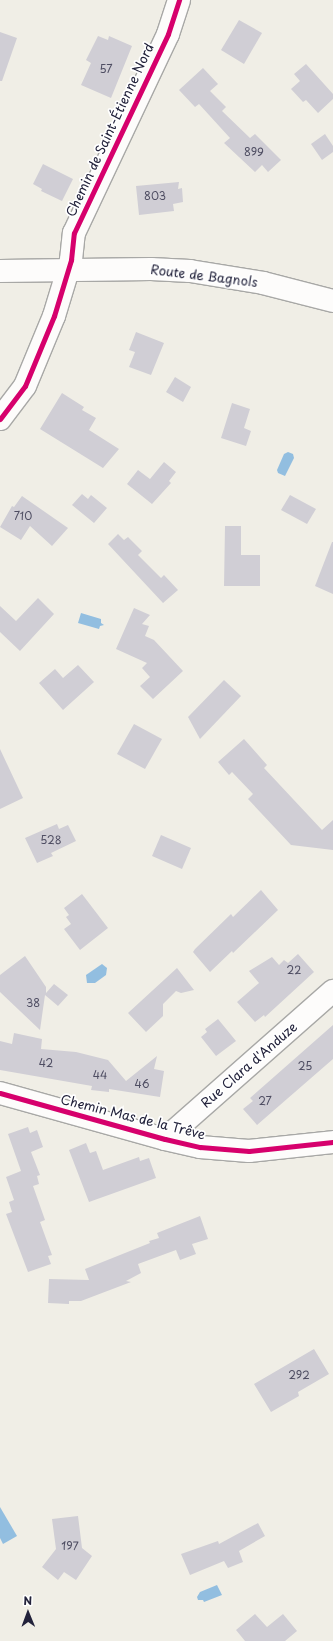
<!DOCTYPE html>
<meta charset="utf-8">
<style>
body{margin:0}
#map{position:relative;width:333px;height:1641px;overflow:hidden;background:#f0eee6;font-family:"Playpen Sans",sans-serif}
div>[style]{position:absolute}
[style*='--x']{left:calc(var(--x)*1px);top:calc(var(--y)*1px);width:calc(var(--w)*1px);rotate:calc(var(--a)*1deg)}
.water>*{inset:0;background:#92bee0}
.building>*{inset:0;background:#d0ced5}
.roads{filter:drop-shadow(1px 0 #a8a8a6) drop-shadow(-1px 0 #a8a8a6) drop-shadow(0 1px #a8a8a6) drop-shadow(0 -1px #a8a8a6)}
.minor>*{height:22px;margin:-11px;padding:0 11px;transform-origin:11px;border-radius:11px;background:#fdfcfb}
.major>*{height:22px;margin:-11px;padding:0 11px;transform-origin:11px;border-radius:11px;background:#fdfcfb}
.cycleway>*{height:5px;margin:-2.5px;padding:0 2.5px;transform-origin:2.5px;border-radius:2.5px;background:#d6006c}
span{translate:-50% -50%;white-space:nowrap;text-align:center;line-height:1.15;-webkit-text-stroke:3.5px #fff;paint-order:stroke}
.number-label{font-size:11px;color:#4e4d62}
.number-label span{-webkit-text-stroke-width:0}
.street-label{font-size:13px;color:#22223b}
.north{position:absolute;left:8px;top:1593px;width:40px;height:40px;-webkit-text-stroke:3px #fff;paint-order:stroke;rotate:359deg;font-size:11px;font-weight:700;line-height:16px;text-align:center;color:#22223b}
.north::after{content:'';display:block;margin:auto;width:14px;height:18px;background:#22223b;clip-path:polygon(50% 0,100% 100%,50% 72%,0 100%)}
</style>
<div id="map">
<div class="water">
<div style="clip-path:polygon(288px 452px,293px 454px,294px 458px,285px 476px,278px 473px,277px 470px,284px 454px)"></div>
<div style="clip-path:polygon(81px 613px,101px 619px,101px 623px,104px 625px,100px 626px,99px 629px,78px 623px)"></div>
<div style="clip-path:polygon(102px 964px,107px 968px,106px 975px,95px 983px,87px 983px,86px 975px)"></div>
<div style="clip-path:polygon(0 1507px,17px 1536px,3px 1544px,0 1538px)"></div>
<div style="clip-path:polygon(217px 1585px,222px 1595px,204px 1602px,203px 1600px,198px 1600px,197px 1597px,200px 1592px)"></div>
</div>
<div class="building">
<div style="clip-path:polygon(239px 20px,262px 33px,244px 64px,221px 50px)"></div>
<div style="clip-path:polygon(0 32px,17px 38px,2px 81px,0 81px)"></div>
<div style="clip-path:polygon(98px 36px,108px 40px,109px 36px,132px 46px,111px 98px,81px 85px,91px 63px,86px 60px)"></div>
<div style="clip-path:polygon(306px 64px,333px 94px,333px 99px,318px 113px,306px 100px,303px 102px,291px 89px,300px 81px,294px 74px)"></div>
<div style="clip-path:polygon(203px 68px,218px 84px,210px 91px,226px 107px,222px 111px,250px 138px,255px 134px,281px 160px,268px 172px,262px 165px,255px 172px,224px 143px,230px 138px,199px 104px,195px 107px,179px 90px)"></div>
<div style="clip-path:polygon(325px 134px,333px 146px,333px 152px,322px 160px,311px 144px)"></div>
<div style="clip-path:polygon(43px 164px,73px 179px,62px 201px,41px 191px,42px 189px,33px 184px)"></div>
<div style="clip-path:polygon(179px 182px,178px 189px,182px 188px,183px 202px,173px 204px,174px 211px,139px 215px,136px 186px)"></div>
<div style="clip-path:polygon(136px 332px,164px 343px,151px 375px,129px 367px,135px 352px,129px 350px)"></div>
<div style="clip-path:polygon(175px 377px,191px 387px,183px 402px,166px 392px)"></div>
<div style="clip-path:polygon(62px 393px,84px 407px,82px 410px,96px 418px,89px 430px,119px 449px,103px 468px,40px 429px)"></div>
<div style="clip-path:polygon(232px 403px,250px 409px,244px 428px,251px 431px,246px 446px,221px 438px)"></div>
<div style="clip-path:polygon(164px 462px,176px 472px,169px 481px,171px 483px,152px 504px,127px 484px,138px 470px,150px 479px)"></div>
<div style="clip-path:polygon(82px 494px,88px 499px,91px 495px,107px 508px,94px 523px,72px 505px)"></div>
<div style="clip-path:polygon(290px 495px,316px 509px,307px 524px,281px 510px)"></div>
<div style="clip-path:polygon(22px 496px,68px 528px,52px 546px,30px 526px,21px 540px,0 527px,12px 506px,14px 507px)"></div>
<div style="clip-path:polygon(225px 526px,241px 526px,241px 555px,260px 555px,260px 586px,224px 586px)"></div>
<div style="clip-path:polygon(118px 534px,124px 540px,128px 537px,142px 551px,138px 555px,161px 578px,164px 575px,178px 590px,163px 603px,108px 544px)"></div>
<div style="clip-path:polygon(332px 542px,333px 542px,333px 594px,315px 586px)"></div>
<div style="clip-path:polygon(38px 598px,54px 614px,20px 651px,0 632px,0 606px,16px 621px)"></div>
<div style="clip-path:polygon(134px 608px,150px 615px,142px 624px,149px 626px,145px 636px,154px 640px,183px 671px,153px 699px,140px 686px,150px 677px,142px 668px,147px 663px,116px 649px)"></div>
<div style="clip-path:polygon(78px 665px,94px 682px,63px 710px,39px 683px,55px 669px,63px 678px)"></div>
<div style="clip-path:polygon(224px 680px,241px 696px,200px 739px,188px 717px)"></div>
<div style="clip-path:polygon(134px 724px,162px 739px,145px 769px,117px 754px)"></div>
<div style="clip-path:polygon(244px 739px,267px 765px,264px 768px,322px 830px,333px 820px,333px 850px,291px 845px,248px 799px,253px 794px,232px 772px,229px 775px,218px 762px)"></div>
<div style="clip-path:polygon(0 749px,23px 798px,0 809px)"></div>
<div style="clip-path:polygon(57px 824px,59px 829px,68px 825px,76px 841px,51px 853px,53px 856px,37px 863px,25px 838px)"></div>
<div style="clip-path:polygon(161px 835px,191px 848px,182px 869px,152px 856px)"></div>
<div style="clip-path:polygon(261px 890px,278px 910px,233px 953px,232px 951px,210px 972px,193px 952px,195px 949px,231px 914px,233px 917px)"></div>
<div style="clip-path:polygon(82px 894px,108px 928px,80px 950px,64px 929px,71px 924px,66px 917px,69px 915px,64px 908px)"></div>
<div style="clip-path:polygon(298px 954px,314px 972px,265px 1017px,264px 1015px,255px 1022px,237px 1002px,259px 983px,249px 971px,272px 957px,279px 965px,284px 960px,288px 963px)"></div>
<div style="clip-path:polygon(25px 956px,46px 987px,46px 993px,54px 984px,68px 995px,58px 1006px,45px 995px,40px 1030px,0 992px,0 975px)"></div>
<div style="clip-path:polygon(177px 968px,194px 990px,181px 993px,176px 991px,163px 1004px,163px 1016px,146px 1032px,128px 1013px)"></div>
<div style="clip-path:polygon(218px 1019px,236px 1041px,216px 1056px,201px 1037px,207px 1032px,205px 1029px)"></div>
<div style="clip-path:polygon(333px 1025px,333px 1059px,257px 1125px,243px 1109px,253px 1101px,250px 1098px)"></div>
<div style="clip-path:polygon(14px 1033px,42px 1039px,41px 1049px,76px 1052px,108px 1060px,126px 1081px,157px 1056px,154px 1069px,164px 1071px,160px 1097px,109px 1089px,109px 1092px,91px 1090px,92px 1086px,0 1070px,0 1041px,12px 1044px)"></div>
<div style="clip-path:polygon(28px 1127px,30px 1133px,37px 1130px,43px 1147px,31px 1152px,40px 1175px,37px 1176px,39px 1184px,33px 1186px,45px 1220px,40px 1222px,52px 1255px,48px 1256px,51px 1264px,28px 1272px,6px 1214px,12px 1212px,9px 1202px,14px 1200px,6px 1177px,21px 1171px,8px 1134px)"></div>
<div style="clip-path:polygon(86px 1143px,90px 1153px,96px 1151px,103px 1170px,139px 1157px,140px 1161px,149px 1158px,156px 1178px,89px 1202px,69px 1150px)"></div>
<div style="clip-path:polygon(200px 1216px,208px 1239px,192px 1244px,196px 1254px,180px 1260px,176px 1250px,138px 1264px,141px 1273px,126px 1281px,131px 1282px,81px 1301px,69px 1301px,69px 1304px,48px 1303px,49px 1279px,89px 1280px,85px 1269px,150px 1243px,149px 1241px,159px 1238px,157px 1233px)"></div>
<div style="clip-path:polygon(314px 1349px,329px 1374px,298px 1392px,299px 1396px,271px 1412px,254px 1384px)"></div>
<div style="clip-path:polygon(78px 1516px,82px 1548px,92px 1556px,76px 1580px,64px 1572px,58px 1580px,42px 1567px,56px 1549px,52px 1519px)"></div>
<div style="clip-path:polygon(258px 1523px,265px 1536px,239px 1551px,243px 1562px,228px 1568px,224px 1561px,190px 1575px,181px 1554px,218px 1541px,219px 1544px)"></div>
<div style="clip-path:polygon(255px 1614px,267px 1627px,283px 1614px,297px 1631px,285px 1641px,245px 1641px,236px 1630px)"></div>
</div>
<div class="roads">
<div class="minor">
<div style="--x:0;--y:419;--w:41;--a:-52.9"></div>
<div style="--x:25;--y:386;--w:76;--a:-67.5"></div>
<div style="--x:54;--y:316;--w:59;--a:-73.1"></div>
<div style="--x:71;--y:260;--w:27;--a:-84"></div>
<div style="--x:74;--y:233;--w:220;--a:-64.7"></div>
<div style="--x:168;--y:34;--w:36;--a:-72"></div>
<div style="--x:0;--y:1093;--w:171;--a:15.6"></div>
<div style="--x:165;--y:1139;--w:36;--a:13"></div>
<div style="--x:200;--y:1147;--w:49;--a:4.7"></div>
<div style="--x:249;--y:1151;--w:84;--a:-6.1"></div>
<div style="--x:165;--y:1139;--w:224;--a:-41.4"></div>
</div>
<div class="major">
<div style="--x:0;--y:271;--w:151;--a:-0.8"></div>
<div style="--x:151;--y:269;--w:39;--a:3"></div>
<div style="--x:190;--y:271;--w:74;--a:9.3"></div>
<div style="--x:263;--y:283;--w:72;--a:14.4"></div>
</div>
</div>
<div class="cycleway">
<div style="--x:0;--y:419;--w:41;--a:-52.9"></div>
<div style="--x:25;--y:386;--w:76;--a:-67.5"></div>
<div style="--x:54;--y:316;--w:59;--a:-73.1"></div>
<div style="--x:71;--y:260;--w:27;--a:-84"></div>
<div style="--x:74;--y:233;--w:220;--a:-64.7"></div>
<div style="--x:168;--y:34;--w:36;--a:-72"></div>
<div style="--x:0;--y:1093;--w:171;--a:15.6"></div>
<div style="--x:165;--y:1139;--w:36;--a:13"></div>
<div style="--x:200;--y:1147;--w:49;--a:4.7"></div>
<div style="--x:249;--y:1151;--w:84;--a:-6.1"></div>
</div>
<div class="number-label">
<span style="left:106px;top:69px">57</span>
<span style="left:254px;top:152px">899</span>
<span style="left:155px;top:196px">803</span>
<span style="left:23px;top:516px">710</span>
<span style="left:51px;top:840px">528</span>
<span style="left:294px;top:970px">22</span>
<span style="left:33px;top:1003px">38</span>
<span style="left:46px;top:1063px">42</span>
<span style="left:305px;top:1066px">25</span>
<span style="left:100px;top:1075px">44</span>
<span style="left:142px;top:1084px">46</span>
<span style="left:265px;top:1101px">27</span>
<span style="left:299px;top:1375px">292</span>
<span style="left:70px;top:1546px">197</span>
</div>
<div class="street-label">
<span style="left:110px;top:130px;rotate:-65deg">Chemin de Saint-Étienne Nord</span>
<span style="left:204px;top:276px;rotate:7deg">Route de Bagnols</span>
<span style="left:249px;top:1065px;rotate:-41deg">Rue Clara d'Anduze</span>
<span style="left:133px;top:1117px;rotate:14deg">Chemin Mas de la Trêve</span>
</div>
<div class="north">N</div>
</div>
